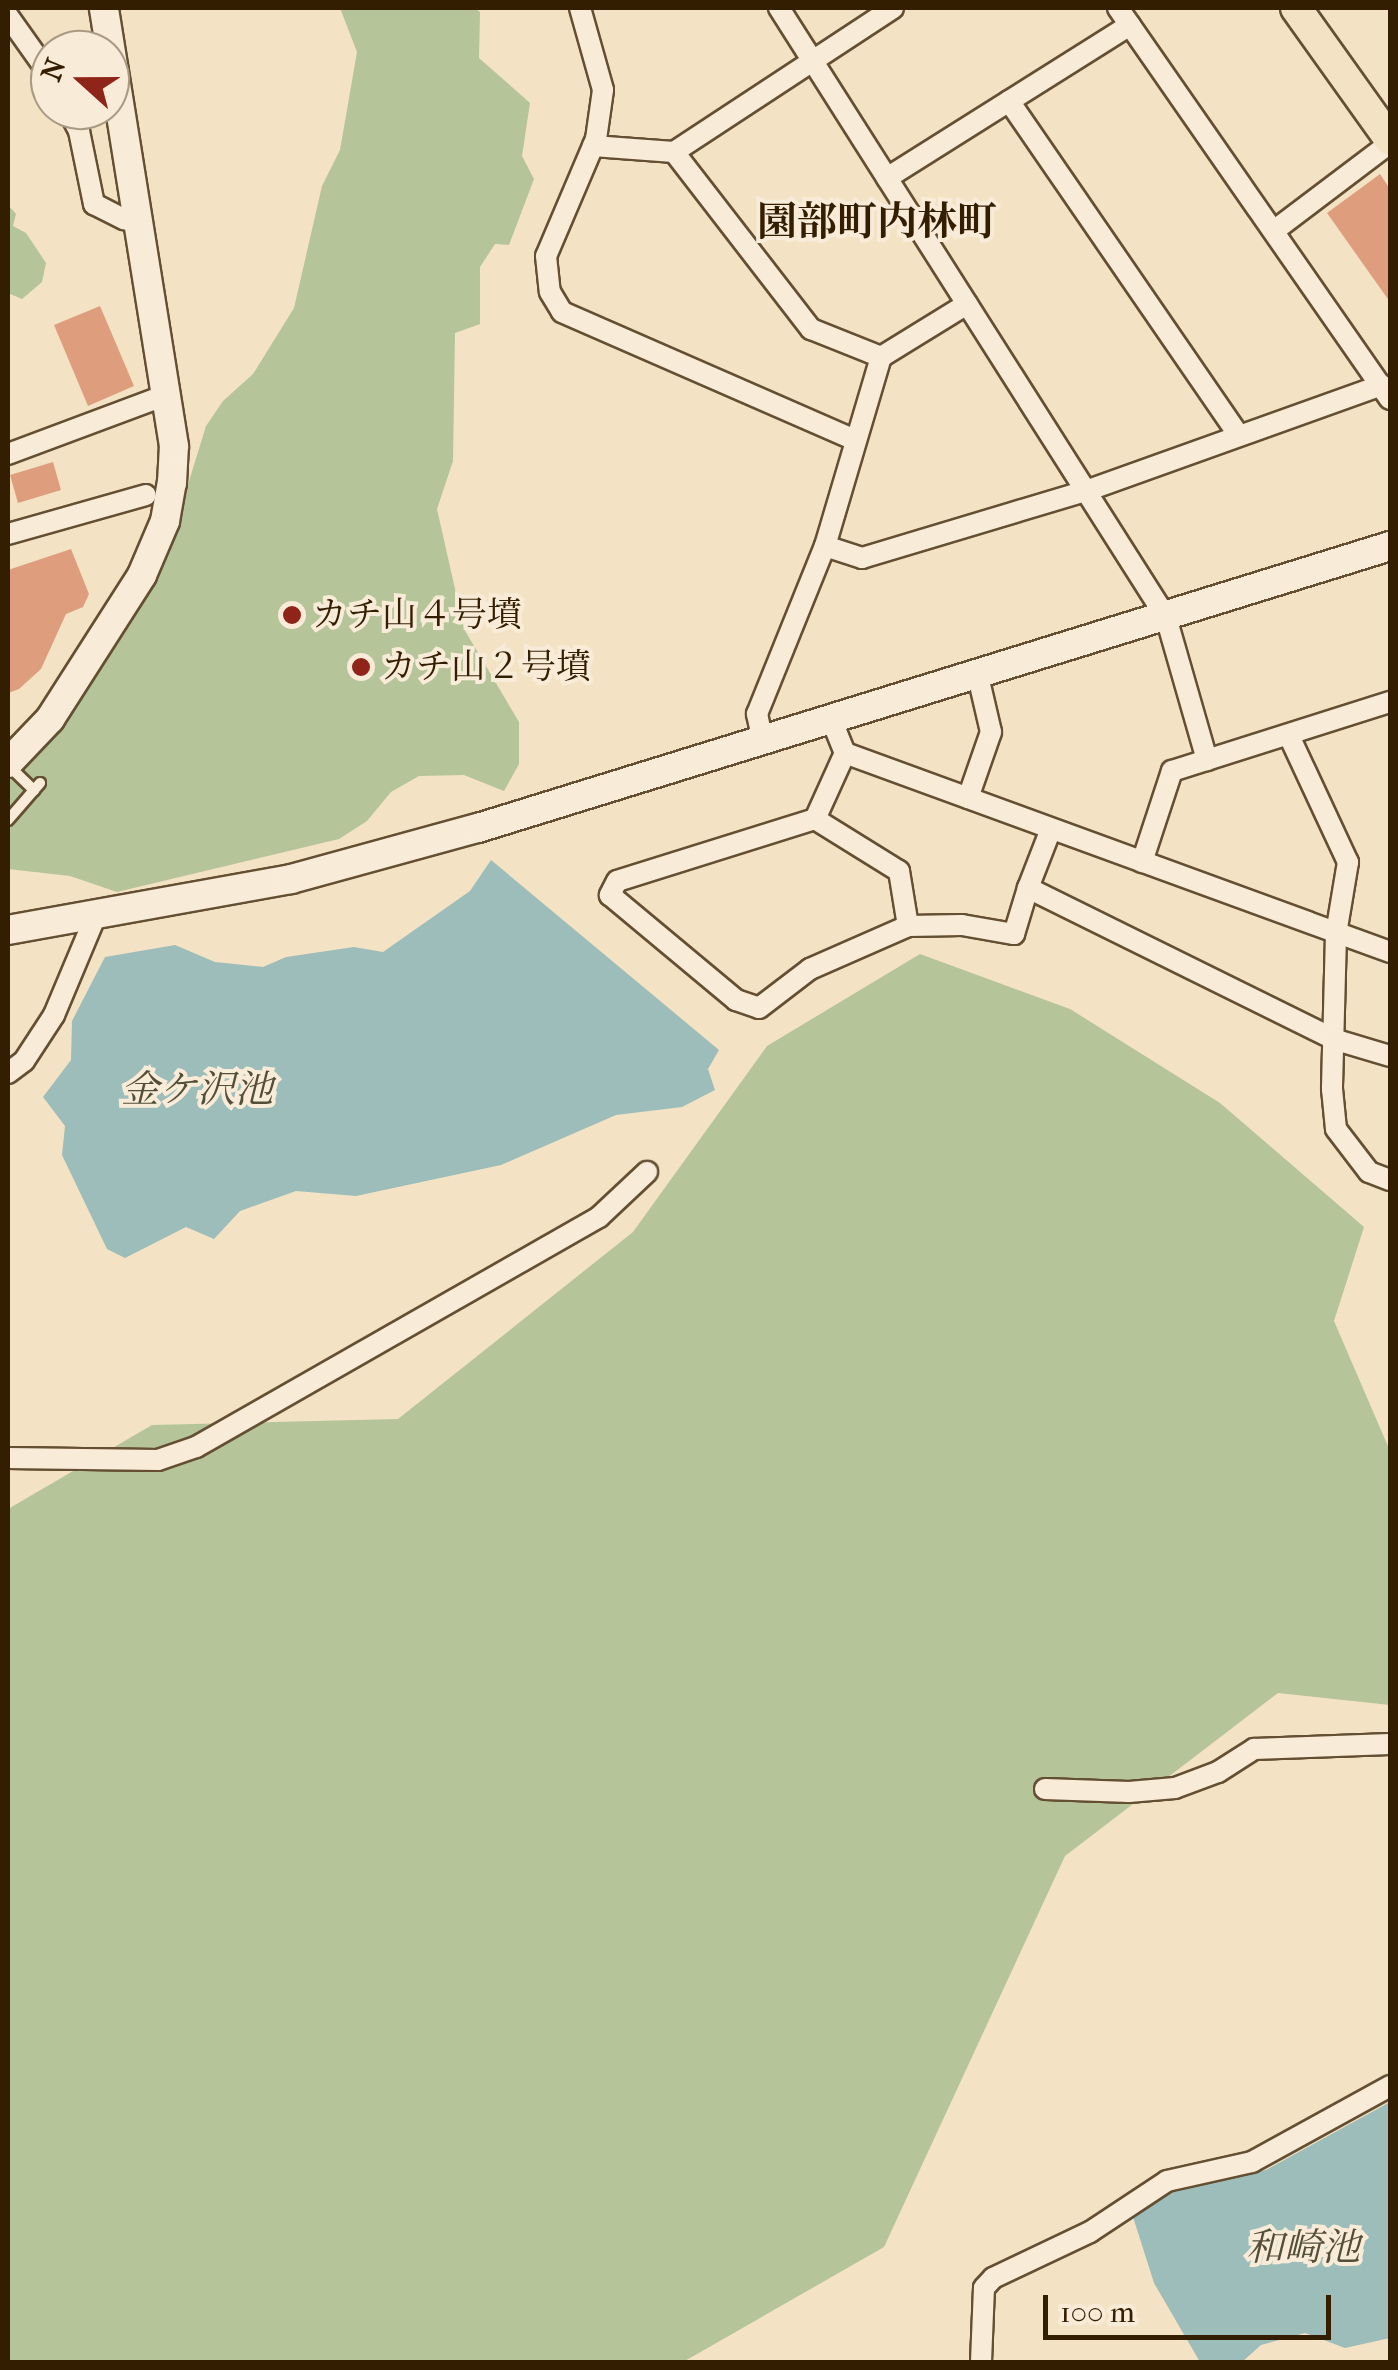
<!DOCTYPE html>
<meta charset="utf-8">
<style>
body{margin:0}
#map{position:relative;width:1398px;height:2370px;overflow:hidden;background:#f4e2c4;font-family:"IM FELL French Canon","Noto Serif JP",serif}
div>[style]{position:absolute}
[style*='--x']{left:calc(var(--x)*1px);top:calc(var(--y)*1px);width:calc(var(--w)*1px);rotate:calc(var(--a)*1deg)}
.green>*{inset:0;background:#b5c499}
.water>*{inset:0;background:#9cbdb9}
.building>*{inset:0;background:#de9e7d}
.roads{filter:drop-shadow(2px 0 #644f32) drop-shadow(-2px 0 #644f32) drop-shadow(0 2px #644f32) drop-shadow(0 -2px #644f32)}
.lane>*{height:10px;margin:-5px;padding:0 5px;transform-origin:5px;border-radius:5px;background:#f8ecd9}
.street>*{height:20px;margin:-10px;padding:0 10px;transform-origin:10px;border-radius:10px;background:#f8ecd9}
.secondary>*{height:28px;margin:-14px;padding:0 14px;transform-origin:14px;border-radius:14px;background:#f8ecd9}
.primary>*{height:30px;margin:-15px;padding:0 15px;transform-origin:15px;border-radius:15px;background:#f4e2c4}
.dots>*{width:28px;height:28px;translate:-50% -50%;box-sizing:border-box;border:5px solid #f8ecd9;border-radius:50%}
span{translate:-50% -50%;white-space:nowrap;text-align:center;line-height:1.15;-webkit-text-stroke:8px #f8ecd9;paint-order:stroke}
.poi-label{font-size:35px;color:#341e01}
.left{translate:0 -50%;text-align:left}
.water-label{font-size:38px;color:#534e38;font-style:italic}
.quarter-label{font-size:40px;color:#341e01;font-weight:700}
.frame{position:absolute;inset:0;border:10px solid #341e01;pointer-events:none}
.north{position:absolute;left:30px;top:30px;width:100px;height:100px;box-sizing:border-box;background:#f8ecd9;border:2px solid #aa9a83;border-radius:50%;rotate:291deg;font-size:28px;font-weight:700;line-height:40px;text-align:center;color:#341e01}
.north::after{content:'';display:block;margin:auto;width:35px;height:45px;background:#8f2418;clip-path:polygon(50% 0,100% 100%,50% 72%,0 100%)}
.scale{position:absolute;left:1043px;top:2295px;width:288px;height:45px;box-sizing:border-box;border:5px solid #341e01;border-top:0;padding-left:12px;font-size:30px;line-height:35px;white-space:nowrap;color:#341e01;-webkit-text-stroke:8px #f8ecd9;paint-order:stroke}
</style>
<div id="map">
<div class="green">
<div style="clip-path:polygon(340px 8px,474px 8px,480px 12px,479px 58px,530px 103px,522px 156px,534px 179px,509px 245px,495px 244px,480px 267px,480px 324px,455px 333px,453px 461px,437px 509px,464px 629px,519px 722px,519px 764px,504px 791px,464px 775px,419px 776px,391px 792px,367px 821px,339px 839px,117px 892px,70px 876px,8px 869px,8px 776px,178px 517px,206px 426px,223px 401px,253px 374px,294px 308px,322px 186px,340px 150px,357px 52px)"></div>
<div style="clip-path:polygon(8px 205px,16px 214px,13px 226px,26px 233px,46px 263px,42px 282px,22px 299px,8px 293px)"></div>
<div style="clip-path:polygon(920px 954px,1070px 1009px,1220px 1103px,1364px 1227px,1334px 1321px,1390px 1451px,1390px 1705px,1278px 1693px,1065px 1856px,884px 2247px,683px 2362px,8px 2362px,8px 1509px,152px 1425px,398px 1419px,633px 1232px,767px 1046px)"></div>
</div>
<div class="water">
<div style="clip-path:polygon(491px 860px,719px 1050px,708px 1069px,715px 1090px,682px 1107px,616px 1115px,501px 1165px,356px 1196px,296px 1191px,240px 1211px,214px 1239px,186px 1227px,125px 1258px,107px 1249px,62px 1155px,65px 1126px,43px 1097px,71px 1060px,72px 1021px,105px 957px,175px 945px,215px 962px,263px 967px,286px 957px,354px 947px,383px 952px,470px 891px)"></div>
<div style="clip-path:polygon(1390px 2102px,1390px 2338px,1345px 2348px,1305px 2333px,1261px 2345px,1242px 2362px,1200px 2362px,1154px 2283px,1133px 2217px,1145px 2206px,1174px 2192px,1266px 2170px)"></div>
</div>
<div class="building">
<div style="clip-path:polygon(1380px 174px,1390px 189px,1390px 302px,1327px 213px)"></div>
<div style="clip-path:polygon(100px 306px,134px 386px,88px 406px,54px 325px)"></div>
<div style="clip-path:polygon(53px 462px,61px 490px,18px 503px,10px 475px)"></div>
<div style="clip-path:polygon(71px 549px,89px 594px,83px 607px,66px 614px,41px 669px,19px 689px,8px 693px,8px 570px)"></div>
</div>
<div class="roads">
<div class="lane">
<div style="--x:9;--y:766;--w:35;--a:44"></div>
<div style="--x:8;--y:820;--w:49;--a:-49.1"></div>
</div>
<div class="street">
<div style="--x:580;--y:8;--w:85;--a:74.3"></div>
<div style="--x:603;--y:90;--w:49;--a:98.1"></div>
<div style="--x:596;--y:139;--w:127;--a:113.1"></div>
<div style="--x:546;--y:256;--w:36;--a:84"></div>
<div style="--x:550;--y:292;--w:23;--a:59"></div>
<div style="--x:562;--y:312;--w:320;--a:23.6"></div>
<div style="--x:779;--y:8;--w:722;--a:57.57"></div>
<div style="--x:1166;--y:617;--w:149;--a:74"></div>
<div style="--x:1118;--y:8;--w:476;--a:55.2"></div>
<div style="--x:8;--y:16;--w:72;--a:54.6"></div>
<div style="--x:1009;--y:101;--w:406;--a:55.5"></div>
<div style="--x:68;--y:110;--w:24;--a:62"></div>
<div style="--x:79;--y:131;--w:75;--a:78.4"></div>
<div style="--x:94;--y:204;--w:34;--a:27"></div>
<div style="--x:124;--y:219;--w:13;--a:-9"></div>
<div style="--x:593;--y:146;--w:81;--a:4.2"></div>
<div style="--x:674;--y:152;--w:224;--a:52.3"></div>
<div style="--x:811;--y:329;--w:75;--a:21.8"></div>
<div style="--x:674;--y:152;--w:262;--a:-33.3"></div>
<div style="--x:887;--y:178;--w:287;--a:-32.2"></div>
<div style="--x:1275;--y:230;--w:144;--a:-37.1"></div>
<div style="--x:8;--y:454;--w:169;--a:-20.5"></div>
<div style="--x:8;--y:534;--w:143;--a:-15.8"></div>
<div style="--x:825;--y:546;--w:39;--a:18"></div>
<div style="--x:862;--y:558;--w:234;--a:-16.7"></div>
<div style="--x:1086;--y:491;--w:314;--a:-19.7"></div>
<div style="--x:832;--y:721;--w:35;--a:68"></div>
<div style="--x:845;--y:753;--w:580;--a:20.06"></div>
<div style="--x:1291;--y:740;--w:135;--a:65"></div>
<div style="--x:1348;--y:862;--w:73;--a:99.5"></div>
<div style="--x:1336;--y:934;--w:155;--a:91.5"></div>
<div style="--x:1332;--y:1089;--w:40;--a:84.3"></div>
<div style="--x:1336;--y:1129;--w:54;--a:52.5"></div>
<div style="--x:1369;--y:1172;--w:22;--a:21"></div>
<div style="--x:763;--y:742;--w:29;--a:-102"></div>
<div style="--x:757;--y:714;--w:181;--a:-68"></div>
<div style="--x:825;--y:546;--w:197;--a:-73.5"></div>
<div style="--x:881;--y:357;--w:101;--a:-31.6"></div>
<div style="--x:845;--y:753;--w:72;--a:114.4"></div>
<div style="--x:815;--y:819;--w:207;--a:162.6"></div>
<div style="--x:617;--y:881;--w:16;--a:117"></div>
<div style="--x:610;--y:895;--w:164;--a:39.8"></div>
<div style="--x:736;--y:1000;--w:24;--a:19"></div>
<div style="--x:759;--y:1008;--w:64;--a:-37.4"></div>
<div style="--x:810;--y:969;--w:107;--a:-23.7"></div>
<div style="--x:908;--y:926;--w:54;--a:-1.1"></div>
<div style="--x:962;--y:925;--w:53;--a:9.8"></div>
<div style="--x:1014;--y:934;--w:48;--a:-73.1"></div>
<div style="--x:1028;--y:888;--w:340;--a:26.3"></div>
<div style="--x:1333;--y:1039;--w:59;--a:16.6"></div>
<div style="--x:968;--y:798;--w:70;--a:-70.8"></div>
<div style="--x:991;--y:732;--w:57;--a:-103.1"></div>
<div style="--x:815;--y:819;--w:99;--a:31.8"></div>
<div style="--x:899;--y:871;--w:56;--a:80.7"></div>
<div style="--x:1142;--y:862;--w:96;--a:-71.8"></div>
<div style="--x:1172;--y:771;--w:229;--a:-17.6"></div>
<div style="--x:1028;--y:888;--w:63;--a:-68.7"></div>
<div style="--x:8;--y:1073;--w:20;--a:-37"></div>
<div style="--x:24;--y:1061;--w:55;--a:-56.9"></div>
<div style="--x:54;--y:1015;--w:108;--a:-67.2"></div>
<div style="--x:8;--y:1458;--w:150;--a:0.8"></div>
<div style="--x:158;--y:1460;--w:40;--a:-18.9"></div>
<div style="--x:196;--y:1447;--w:464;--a:-29.7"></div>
<div style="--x:599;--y:1217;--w:66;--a:-43.2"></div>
<div style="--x:1045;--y:1789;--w:84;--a:2"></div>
<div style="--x:1129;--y:1792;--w:46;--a:-5"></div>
<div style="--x:1175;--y:1788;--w:46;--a:-20.4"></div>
<div style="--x:1218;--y:1772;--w:43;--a:-32.6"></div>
<div style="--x:1254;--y:1749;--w:136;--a:-2.1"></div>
<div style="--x:981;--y:2362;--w:74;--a:-87.7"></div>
<div style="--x:984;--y:2288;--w:13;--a:-48"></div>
<div style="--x:993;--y:2278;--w:107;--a:-25.4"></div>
<div style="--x:1090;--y:2232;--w:92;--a:-33.5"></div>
<div style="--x:1167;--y:2181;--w:87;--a:-12.6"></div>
<div style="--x:1252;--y:2162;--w:158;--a:-28.8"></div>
</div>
<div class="secondary">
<div style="--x:8;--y:763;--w:61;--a:-46.3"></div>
<div style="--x:50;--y:719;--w:171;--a:-57.4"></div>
<div style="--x:142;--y:575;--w:59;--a:-66.9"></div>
<div style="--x:165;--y:521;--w:39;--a:-80"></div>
<div style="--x:172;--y:483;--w:37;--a:-87"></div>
<div style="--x:174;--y:446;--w:444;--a:-99.1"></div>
<div style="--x:8;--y:930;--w:288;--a:-10.2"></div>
<div style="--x:291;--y:879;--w:194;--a:-15.3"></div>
<div style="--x:478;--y:828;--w:955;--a:-17.18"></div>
</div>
<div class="primary">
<div style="--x:1296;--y:8;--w:162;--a:54.5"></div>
</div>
</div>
<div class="dots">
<div style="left:292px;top:615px;background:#8f2418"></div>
<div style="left:361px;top:667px;background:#8f2418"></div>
</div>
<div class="poi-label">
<span class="left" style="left:312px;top:615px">カチ山４号墳</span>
<span class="left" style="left:381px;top:667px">カチ山２号墳</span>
</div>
<div class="water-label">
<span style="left:197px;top:1090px">金ケ沢池</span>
<span style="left:1303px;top:2248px">和崎池</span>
</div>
<div class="quarter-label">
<span style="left:877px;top:222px">園部町内林町</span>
</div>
<div class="frame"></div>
<div class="north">N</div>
<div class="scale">100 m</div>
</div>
